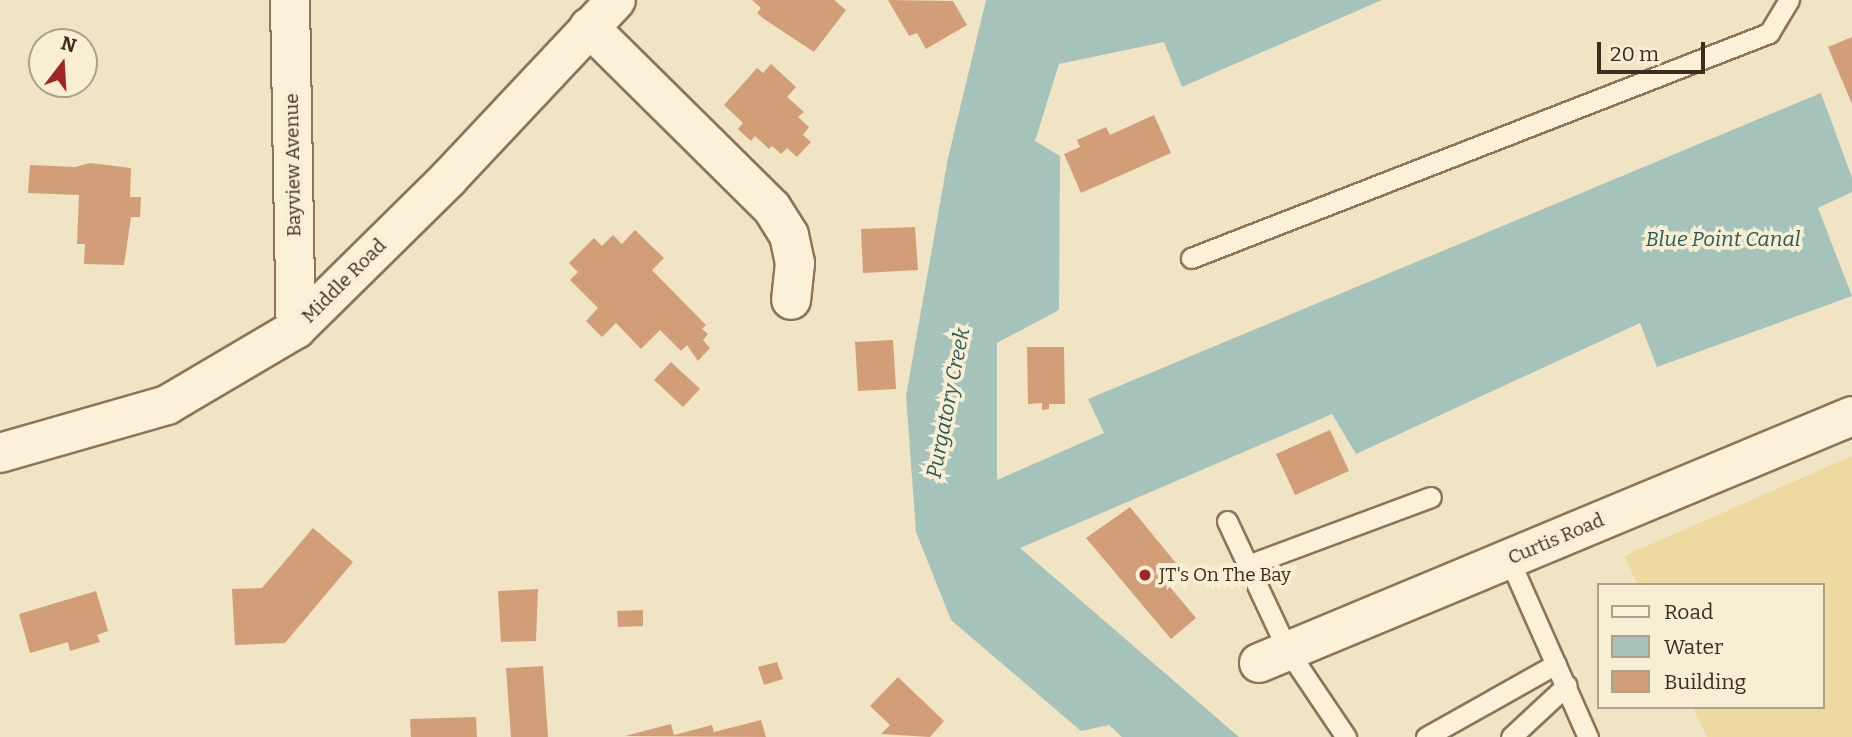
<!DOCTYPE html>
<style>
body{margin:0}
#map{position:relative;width:1852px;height:737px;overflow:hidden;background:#f1e4c4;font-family:Bitter,serif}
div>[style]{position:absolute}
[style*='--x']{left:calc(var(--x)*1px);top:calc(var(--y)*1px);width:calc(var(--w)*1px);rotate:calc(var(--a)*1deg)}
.sand>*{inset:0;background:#eedaa0}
.water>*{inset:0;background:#a6c3bb}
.building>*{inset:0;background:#d19e78}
.roads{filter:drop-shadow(2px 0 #8c7559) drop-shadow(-2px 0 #8c7559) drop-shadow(0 2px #8c7559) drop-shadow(0 -2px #8c7559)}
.service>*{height:19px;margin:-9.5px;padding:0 9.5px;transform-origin:9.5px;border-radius:9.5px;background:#fbf1d8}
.minor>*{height:38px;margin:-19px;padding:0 19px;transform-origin:19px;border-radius:19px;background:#fbf1d8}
.secondary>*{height:38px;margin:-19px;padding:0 19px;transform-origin:19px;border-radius:19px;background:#fbf1d8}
.dots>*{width:19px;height:19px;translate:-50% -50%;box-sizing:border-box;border:4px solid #f7eed4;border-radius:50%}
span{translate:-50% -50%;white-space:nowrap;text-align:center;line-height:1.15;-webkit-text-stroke:7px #f7eed4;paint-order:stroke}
.street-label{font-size:19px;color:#3c2d1e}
.poi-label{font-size:19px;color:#3c2d1e}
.left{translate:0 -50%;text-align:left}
.water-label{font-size:21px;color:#2c5c5a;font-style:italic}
.legend{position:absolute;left:1597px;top:583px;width:228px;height:126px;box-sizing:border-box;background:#f7eed4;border:2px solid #aca18b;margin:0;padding:9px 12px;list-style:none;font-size:21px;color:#3c2d1e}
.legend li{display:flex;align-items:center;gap:14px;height:35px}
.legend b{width:35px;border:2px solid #aca18b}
.north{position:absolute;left:28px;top:28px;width:70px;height:70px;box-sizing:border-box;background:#f7eed4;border:2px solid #aca18b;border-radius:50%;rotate:17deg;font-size:19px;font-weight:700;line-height:28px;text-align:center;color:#3c2d1e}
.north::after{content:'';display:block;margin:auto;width:24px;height:32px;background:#9f2625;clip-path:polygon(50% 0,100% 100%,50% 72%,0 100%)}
.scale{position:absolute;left:1597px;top:42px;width:108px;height:32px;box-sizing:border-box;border:4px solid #3c2d1e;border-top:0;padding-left:9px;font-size:21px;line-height:24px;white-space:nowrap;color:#3c2d1e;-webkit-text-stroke:5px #f7eed4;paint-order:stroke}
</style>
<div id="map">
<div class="sand">
<div style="clip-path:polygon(1852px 456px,1852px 737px,1707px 737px,1693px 707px,1822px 707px,1822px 585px,1638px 585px,1624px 556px)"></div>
</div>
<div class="water">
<div style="clip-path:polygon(986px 0,1382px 0,1182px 87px,1164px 42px,1059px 64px,1035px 141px,1060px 156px,1059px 310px,997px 343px,997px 480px,1104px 433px,1088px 399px,1821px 93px,1852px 178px,1852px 192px,1818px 208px,1852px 296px,1657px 367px,1640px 323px,1356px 454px,1332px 414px,1020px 548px,1239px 737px,1122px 737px,1109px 725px,1081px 731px,951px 620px,916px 532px,906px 396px,948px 158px)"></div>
</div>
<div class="building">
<div style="clip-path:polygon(752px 0,834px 0,846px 10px,814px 52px,764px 19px,757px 13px,761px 8px)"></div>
<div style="clip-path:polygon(888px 0,953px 1px,967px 25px,926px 49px,917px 33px,909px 36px)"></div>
<div style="clip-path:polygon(1852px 37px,1852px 104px,1828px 47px)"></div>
<div style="clip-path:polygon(771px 64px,796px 87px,787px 97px,804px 112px,798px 117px,809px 127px,803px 135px,811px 142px,797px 157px,787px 148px,781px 154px,772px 146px,769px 149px,755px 136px,751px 141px,738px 129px,743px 123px,724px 105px,757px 68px,763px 73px)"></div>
<div style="clip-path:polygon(1154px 115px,1171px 153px,1081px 193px,1064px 154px,1080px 147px,1077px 140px,1106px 127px,1110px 135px)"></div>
<div style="clip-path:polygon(90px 163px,131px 168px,130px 197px,141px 197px,140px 217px,131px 217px,124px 265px,84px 264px,85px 244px,77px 244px,79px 195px,28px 193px,30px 165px,75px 167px)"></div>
<div style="clip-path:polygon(915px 227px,918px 270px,863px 273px,861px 229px)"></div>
<div style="clip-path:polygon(635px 230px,664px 258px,652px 270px,706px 325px,702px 329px,708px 334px,703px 340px,710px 348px,698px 361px,687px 345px,681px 351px,660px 330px,641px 349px,616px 323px,602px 337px,586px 321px,598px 308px,570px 280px,578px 272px,569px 263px,594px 238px,602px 246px,613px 235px,622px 244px)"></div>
<div style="clip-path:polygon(893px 340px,896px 389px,858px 391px,855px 342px)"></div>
<div style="clip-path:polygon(1027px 347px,1064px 347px,1065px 404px,1049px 404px,1049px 409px,1042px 410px,1042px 403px,1028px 404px)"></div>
<div style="clip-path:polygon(671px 362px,700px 389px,683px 407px,654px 380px)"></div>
<div style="clip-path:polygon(1330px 430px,1349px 471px,1295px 495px,1276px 454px)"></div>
<div style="clip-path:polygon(1130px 507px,1180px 568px,1165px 581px,1196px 618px,1171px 639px,1086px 538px)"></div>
<div style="clip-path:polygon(313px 528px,353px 562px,285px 643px,235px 645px,232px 589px,262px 588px)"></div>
<div style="clip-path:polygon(538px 589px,536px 641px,501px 642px,498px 591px)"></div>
<div style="clip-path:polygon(96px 591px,108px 631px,97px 635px,100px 642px,70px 651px,68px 642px,30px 653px,19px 614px)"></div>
<div style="clip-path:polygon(643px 610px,643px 626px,618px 627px,617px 611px)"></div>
<div style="clip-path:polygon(777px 662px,783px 679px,764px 685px,758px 667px)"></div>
<div style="clip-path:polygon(543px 666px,548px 737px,511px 737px,506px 668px)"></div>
<div style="clip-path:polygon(898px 677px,944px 721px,930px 737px,881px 734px,890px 725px,870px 706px)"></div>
<div style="clip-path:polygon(476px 717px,477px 737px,411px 737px,410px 719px)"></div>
<div style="clip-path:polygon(761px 720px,766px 737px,625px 736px,671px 724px,674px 735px,712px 725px,714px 732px)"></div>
</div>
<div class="roads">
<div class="service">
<div style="--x:1191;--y:258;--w:620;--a:-21.27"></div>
<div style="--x:1769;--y:33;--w:39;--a:-59"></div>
<div style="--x:1227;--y:521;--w:144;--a:64.9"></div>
<div style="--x:1288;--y:651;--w:104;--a:56"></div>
<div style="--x:1509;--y:559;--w:195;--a:66.1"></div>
<div style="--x:1248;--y:565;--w:195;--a:-20.4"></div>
<div style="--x:1426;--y:737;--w:149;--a:-29.3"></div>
<div style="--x:1511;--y:737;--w:76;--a:-42.9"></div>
</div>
<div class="minor">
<div style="--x:290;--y:0;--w:329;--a:89"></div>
<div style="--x:589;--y:27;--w:257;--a:44.7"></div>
<div style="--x:772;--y:208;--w:32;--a:58"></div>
<div style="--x:789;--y:235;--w:29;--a:78"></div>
<div style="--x:795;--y:263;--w:37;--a:96"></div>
<div style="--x:1259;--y:663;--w:642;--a:-22.61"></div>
</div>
<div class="secondary">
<div style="--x:0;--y:453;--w:174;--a:-16"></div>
<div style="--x:167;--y:405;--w:150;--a:-30.5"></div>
<div style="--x:296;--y:329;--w:214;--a:-44.6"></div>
<div style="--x:448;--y:179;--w:245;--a:-46.8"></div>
</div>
</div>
<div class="dots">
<div style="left:1145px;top:575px;background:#9f2625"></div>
</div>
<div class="street-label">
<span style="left:293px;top:165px;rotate:-91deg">Bayview Avenue</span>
<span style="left:344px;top:281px;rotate:-45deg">Middle Road</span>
<span style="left:1556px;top:539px;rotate:-23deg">Curtis Road</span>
</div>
<div class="poi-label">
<span class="left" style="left:1159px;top:575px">JT's On The Bay</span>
</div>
<div class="water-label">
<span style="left:1723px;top:239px">Blue Point Canal</span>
<span style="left:948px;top:403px;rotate:-79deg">Purgatory Creek</span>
</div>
<ul class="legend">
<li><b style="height:9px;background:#fbf1d8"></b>Road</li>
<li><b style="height:19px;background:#a6c3bb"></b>Water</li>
<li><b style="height:19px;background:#d19e78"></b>Building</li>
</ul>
<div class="north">N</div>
<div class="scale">20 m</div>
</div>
